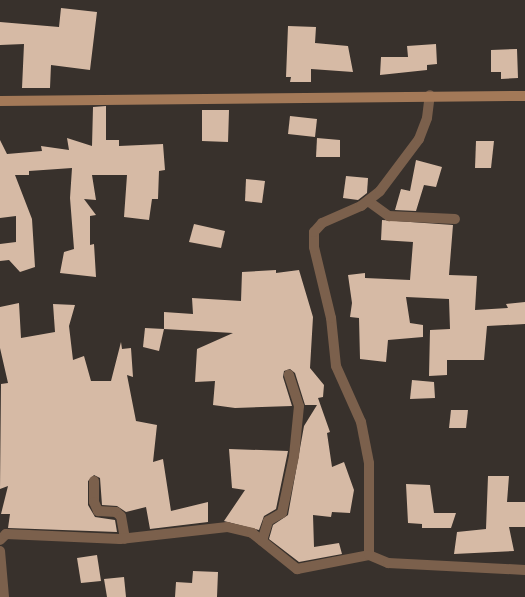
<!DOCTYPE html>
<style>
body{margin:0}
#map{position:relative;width:525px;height:597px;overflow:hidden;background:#38312c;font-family:"PT Sans Narrow",sans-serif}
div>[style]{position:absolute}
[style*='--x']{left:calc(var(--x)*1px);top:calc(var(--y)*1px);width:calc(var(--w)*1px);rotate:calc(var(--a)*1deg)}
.building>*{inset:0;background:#d6baa5}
.street>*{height:10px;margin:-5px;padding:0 5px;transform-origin:5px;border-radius:5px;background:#7b604c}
.secondary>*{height:10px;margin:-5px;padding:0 5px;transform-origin:5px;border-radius:5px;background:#a37958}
span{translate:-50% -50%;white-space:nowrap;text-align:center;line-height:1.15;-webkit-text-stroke:4px #38312c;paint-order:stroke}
</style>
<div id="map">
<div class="building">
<div style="clip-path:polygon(61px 8px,97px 12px,90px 70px,51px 65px,50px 88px,22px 88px,24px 44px,0 45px,0 22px,59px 27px)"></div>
<div style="clip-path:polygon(288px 26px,316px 27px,315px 43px,348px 46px,353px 72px,311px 69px,311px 82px,290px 82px,291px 77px,286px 77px)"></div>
<div style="clip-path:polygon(436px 44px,437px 64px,427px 65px,427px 70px,380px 75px,381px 57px,408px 57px,407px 46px)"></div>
<div style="clip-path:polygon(517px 49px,518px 78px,501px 79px,501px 72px,491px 72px,491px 50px)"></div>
<div style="clip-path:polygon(106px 106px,106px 140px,119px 140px,119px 146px,163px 144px,165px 170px,159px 171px,158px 199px,152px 199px,149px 220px,124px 217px,127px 175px,92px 175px,96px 200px,84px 199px,96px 215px,90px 216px,90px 245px,94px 244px,96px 277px,60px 273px,64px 252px,74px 249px,70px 198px,72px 168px,29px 171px,29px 175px,15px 175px,32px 219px,35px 267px,20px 272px,9px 260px,0 261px,0 244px,16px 242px,16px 216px,0 218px,0 140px,7px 154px,42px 151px,41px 146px,69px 150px,67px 138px,92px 146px,93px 107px)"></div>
<div style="clip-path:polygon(202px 110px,229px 110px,228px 142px,202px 141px)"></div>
<div style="clip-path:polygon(290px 116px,317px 119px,315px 137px,288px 134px)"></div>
<div style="clip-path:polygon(317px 138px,340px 140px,340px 157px,316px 157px)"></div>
<div style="clip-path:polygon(476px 141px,494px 141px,491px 168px,475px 168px)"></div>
<div style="clip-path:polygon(416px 160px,442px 167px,436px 187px,424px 185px,416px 211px,395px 210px,401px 189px,410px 191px)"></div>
<div style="clip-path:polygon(346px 176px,368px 178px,367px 193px,358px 200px,343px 198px)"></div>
<div style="clip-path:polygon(246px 179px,265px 181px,262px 203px,245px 201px)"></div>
<div style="clip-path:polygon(382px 220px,453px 225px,449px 275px,477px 276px,475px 310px,508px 308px,506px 304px,525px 302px,525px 324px,487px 326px,484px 360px,447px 360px,447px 375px,429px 376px,430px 330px,450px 329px,449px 299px,406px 297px,410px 323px,423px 325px,423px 337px,388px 340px,386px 362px,360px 359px,359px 318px,350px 317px,352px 303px,348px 275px,365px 273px,365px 278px,410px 280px,413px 242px,381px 240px)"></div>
<div style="clip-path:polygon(194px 224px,225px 231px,221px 248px,189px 242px)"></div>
<div style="clip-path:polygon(276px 270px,276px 273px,299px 270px,313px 317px,310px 368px,324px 385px,323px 397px,318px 398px,330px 432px,327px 433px,332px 467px,344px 462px,354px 490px,350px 513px,332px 512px,331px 517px,313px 515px,314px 547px,339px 543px,342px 554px,299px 562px,269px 539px,273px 525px,288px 515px,304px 426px,317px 405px,305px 405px,295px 373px,290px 369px,284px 371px,283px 377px,292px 406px,235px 408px,213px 405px,215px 381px,195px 382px,197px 349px,233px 333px,164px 329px,164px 312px,193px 314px,192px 298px,241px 301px,242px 272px)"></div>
<div style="clip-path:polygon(19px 303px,21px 338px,55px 332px,53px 304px,75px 305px,69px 326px,73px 360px,84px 356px,91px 381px,111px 381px,121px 342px,122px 349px,131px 348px,133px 377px,127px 375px,136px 421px,157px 425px,153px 462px,163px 459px,171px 511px,208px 502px,208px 522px,150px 529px,146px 507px,126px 512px,117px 506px,102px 505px,100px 478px,94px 475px,88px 481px,88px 505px,95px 517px,115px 520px,117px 532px,8px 528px,10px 514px,1px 514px,8px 486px,0 489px,1px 384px,8px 383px,0 348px,0 307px)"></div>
<div style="clip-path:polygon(145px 328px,164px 329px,159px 351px,143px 347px)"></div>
<div style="clip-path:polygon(412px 380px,434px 382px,435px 398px,410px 399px)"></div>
<div style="clip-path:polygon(451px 410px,468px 410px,466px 428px,449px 428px)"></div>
<div style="clip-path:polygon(229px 449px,288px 451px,276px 509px,264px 516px,259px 530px,224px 521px,245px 490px,232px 488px)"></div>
<div style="clip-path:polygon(488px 476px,509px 476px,507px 502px,525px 502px,525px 527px,509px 527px,514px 551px,454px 554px,457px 532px,486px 529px)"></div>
<div style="clip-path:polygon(406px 484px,430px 485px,434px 513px,456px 513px,451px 528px,422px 528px,422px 524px,408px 523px)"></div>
<div style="clip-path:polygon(97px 555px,101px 581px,81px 583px,77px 558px)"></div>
<div style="clip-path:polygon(193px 571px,218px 572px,217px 597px,175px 597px,176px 582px,192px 583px)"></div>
<div style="clip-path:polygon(124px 577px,126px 597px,107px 597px,104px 579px)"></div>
</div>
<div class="street">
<div style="--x:368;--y:201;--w:26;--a:36"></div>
<div style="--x:389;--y:216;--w:66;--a:2.6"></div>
<div style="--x:94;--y:481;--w:21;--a:90"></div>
<div style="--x:94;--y:502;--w:10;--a:66"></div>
<div style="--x:98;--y:511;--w:18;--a:3"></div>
<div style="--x:116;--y:512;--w:6;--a:39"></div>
<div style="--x:121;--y:516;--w:23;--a:80"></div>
<div style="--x:0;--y:540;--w:8;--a:-45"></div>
<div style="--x:6;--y:534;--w:114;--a:2.5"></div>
<div style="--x:120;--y:539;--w:108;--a:-6.4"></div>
<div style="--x:227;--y:527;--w:26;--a:13"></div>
<div style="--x:252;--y:533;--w:58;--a:38.7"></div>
<div style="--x:297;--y:569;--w:73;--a:-11"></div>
<div style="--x:369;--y:555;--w:92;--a:-90"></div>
<div style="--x:369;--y:463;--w:42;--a:-101"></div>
<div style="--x:361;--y:422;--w:61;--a:-114.1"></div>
<div style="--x:336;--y:366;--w:48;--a:-95.9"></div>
<div style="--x:331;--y:318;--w:73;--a:-103.5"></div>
<div style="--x:314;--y:247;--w:15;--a:-90"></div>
<div style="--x:314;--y:232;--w:12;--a:-48"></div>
<div style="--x:322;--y:223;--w:43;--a:-23.6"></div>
<div style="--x:361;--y:206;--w:24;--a:-38"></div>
<div style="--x:380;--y:191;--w:65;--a:-53.1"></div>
<div style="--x:419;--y:139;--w:22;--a:-69"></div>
<div style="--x:427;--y:118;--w:23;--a:-83"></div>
<div style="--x:262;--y:541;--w:21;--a:-73"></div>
<div style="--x:268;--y:521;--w:16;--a:-30"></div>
<div style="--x:282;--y:513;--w:58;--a:-78.1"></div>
<div style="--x:294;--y:456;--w:50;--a:-84.3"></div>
<div style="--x:299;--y:406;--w:33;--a:-108"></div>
<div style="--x:0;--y:551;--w:46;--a:85"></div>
<div style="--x:369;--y:555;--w:21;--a:23"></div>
<div style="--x:388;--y:563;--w:137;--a:2.9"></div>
</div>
<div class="secondary">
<div style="--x:0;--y:101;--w:525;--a:-0.55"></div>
</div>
</div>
